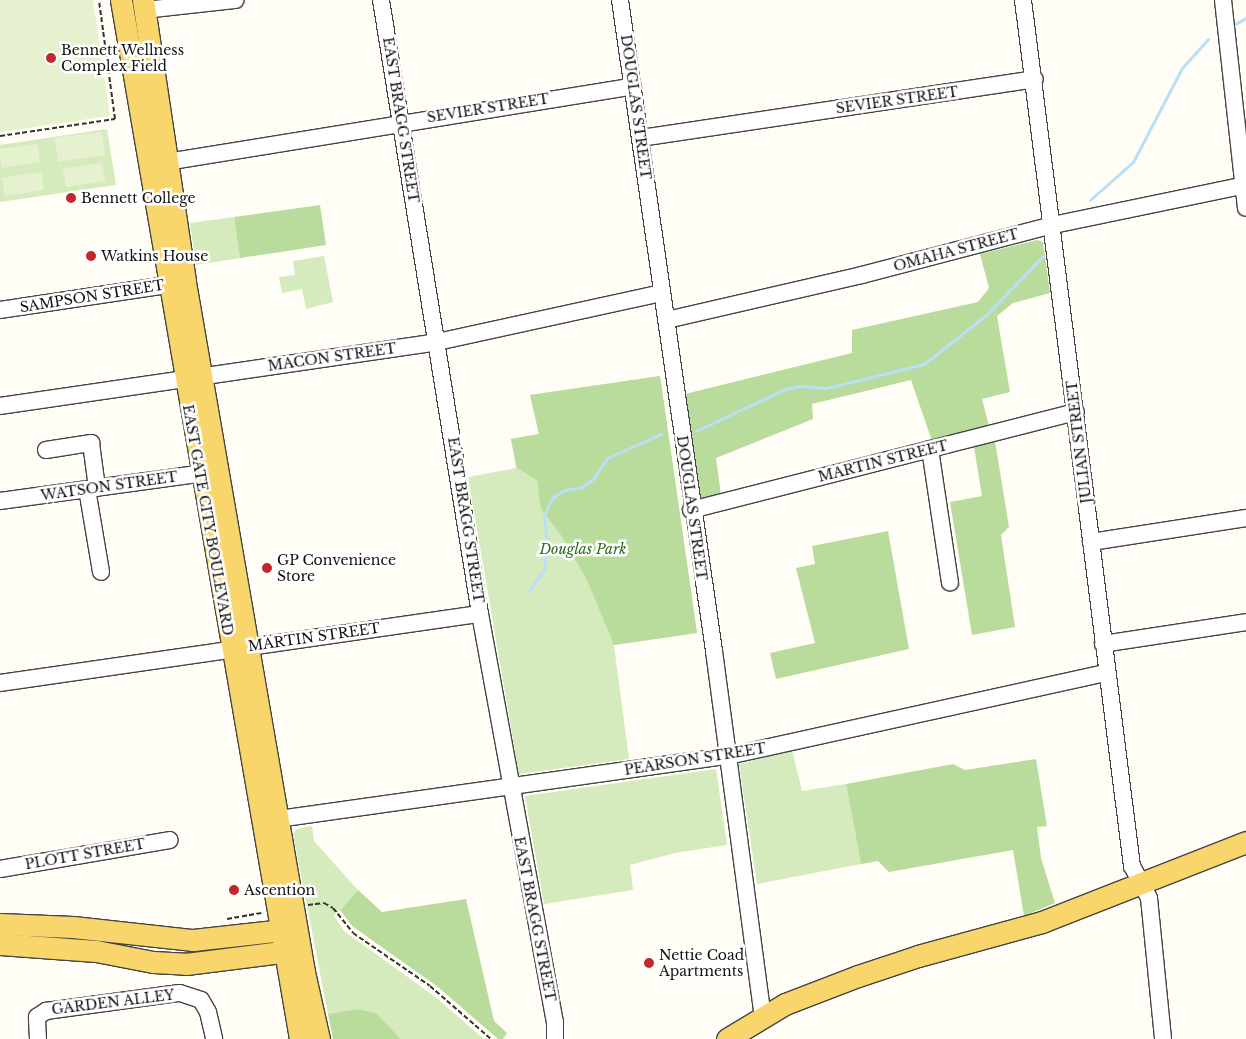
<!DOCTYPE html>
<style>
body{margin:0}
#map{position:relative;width:1246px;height:1039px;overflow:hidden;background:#fffdf5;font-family:"Libre Baskerville",serif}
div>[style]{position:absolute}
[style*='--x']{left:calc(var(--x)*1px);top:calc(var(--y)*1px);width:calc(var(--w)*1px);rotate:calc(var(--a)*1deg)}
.green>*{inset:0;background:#d5ebbd}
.forest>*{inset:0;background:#b9dc9c}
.pitch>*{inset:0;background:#e6f2cf}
.stream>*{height:3px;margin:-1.5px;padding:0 1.5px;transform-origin:1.5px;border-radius:1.5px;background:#b9e0f7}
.path>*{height:2px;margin-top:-1px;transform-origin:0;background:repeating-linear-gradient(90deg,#333 0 5px,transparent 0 7.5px)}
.roads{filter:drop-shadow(1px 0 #444) drop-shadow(-1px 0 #444) drop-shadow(0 1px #444) drop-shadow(0 -1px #444)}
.minor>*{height:16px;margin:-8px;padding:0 8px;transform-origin:8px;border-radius:8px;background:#fff}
.major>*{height:21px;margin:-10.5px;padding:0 10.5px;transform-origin:10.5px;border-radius:10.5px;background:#f9d66b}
.dots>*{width:14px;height:14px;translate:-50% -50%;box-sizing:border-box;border:2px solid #fff;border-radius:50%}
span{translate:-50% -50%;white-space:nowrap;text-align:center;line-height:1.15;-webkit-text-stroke:5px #fff;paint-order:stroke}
.poi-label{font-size:14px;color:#111}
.left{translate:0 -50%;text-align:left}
.street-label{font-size:14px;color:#111}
.park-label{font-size:14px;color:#2f6b1f;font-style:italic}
</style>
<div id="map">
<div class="green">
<div style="clip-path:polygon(107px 129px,116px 185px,0 202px,0 145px)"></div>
<div style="clip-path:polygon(234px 217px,240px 258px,196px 265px,190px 223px)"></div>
<div style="clip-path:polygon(324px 256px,333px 302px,306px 309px,302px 289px,282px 293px,279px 277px,295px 275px,293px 261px)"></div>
<div style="clip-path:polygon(660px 376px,697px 633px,614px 645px,629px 759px,519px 774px,468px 477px,516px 468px,511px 439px,539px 434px,530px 395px)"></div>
<div style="clip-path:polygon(792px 750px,802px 791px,846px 784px,861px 864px,757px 884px,739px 764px)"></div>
<div style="clip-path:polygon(716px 769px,727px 845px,675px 853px,630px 865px,633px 890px,544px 904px,525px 796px)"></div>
<div style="clip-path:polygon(312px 826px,314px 841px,358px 890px,334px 916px,344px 931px,434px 996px,484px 1039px,401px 1039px,376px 1013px,358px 1009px,328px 1014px,293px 834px,297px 829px)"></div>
</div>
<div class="forest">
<div style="clip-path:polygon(320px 205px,326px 245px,240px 258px,234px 217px)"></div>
<div style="clip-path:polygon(1037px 240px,1043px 242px,1050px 293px,1013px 303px,997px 316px,1010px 392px,982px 399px,989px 426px,932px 441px,911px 380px,812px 404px,813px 419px,716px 458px,721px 495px,700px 501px,685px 394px,852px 353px,852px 330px,978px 302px,989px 288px,980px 254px)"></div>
<div style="clip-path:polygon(660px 376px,697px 633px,614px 645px,587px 580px,561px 535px,541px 509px,537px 480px,517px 468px,511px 439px,539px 434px,530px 395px)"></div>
<div style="clip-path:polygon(995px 441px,1009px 527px,1001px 535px,1015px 627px,972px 635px,950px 502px,982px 496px,974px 447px)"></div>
<div style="clip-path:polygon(888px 531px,909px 649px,776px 679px,770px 653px,815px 643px,796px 568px,815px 564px,812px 546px)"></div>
<div style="clip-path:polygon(1036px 759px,1047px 826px,1037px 827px,1041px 858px,1055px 903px,1024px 916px,1013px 850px,889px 872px,878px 861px,861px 864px,846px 784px,953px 764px,965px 770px)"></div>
<div style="clip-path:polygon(358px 890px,382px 912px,466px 899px,494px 1021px,507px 1033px,503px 1039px,498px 1039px,438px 987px,352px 926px,340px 910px)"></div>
<div style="clip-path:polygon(358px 1009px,376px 1013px,401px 1039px,333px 1039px,328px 1014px)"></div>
</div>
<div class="pitch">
<div style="clip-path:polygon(0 0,93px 0,110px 116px,0 132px)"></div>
<div style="clip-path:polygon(102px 132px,105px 155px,58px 162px,55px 138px)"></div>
<div style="clip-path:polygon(37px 144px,40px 162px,1px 168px,0 149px)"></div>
<div style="clip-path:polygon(102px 163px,105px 181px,66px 187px,63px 169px)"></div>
<div style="clip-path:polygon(41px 172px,44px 190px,5px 196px,2px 178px)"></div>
</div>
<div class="stream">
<div style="--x:1235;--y:24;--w:13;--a:-29"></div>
<div style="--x:1090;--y:200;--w:57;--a:-41.5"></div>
<div style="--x:1133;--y:162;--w:106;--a:-62.5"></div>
<div style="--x:1182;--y:68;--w:39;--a:-48"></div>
<div style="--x:696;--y:431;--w:98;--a:-25.3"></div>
<div style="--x:785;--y:389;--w:17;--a:-10"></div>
<div style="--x:802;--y:386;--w:25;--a:5"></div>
<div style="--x:827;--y:388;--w:100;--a:-13.9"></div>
<div style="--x:924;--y:364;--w:79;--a:-38.3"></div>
<div style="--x:986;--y:315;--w:82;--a:-46"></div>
<div style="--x:528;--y:592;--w:27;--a:-54"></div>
<div style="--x:544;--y:570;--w:25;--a:-83"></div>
<div style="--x:547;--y:545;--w:29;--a:-96"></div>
<div style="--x:544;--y:516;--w:20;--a:-66"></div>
<div style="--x:552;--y:498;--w:15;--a:-32"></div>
<div style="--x:565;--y:490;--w:17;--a:-10"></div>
<div style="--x:582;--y:487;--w:15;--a:-37"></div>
<div style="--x:594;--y:478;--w:24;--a:-57"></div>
<div style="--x:607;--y:458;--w:59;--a:-24"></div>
</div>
<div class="path">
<div style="--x:0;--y:136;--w:116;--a:-8.4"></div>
<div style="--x:115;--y:119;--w:120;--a:-97.7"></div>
<div style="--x:308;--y:905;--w:16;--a:-7"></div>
<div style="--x:324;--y:903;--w:10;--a:29"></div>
<div style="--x:333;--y:908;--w:32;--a:51"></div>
<div style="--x:353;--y:933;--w:93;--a:34.5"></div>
<div style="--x:430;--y:986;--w:81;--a:41"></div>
<div style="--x:227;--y:919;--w:35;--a:-10"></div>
</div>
<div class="roads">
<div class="minor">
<div style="--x:381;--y:0;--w:622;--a:80.84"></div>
<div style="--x:480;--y:614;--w:415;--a:79.6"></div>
<div style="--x:555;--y:1022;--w:17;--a:90"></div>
<div style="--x:620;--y:0;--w:658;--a:81.78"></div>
<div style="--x:714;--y:651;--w:368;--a:82.4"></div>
<div style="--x:1023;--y:0;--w:873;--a:82.83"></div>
<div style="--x:1132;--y:866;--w:36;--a:62"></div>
<div style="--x:1149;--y:898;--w:142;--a:84.3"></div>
<div style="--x:1223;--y:0;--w:209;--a:83.7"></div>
<div style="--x:145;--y:10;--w:91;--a:-6.3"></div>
<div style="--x:641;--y:138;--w:398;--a:-8.5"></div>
<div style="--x:166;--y:162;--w:473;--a:-9.2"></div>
<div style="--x:0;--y:310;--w:183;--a:-8.5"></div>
<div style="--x:667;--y:320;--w:200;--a:-13"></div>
<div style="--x:862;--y:275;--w:197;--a:-14.7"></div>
<div style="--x:1053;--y:225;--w:197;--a:-11.7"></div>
<div style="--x:0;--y:406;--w:442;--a:-8.3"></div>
<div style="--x:437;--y:342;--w:229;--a:-12.3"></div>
<div style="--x:930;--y:449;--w:135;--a:81.5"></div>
<div style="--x:46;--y:450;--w:46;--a:-8.8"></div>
<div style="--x:91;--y:443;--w:45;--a:82.4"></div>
<div style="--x:87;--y:489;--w:84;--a:80.4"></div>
<div style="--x:0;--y:501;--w:215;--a:-7.8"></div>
<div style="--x:691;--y:510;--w:397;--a:-14.3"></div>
<div style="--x:1091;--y:542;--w:157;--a:-8.8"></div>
<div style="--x:1103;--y:644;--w:145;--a:-8.7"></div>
<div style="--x:0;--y:683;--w:485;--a:-8.2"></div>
<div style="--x:278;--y:819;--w:454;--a:-8"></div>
<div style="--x:728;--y:756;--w:387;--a:-12.4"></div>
<div style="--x:0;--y:869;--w:172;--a:-9.7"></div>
<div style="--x:38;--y:1039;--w:22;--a:-93"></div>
<div style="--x:37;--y:1017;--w:11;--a:-34"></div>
<div style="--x:46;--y:1011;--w:135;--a:-7.7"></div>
<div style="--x:180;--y:993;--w:22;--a:18"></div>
<div style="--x:201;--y:1000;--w:14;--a:60"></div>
<div style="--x:208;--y:1012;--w:28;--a:77"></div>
</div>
<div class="major">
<div style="--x:121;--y:0;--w:1054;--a:80.22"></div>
<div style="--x:143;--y:0;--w:285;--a:81.5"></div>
<div style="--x:185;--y:282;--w:700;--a:80.21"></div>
<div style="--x:304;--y:972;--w:69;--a:77.4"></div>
<div style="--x:0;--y:924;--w:73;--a:2.4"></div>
<div style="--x:73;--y:927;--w:121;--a:6.2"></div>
<div style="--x:193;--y:940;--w:100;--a:-6.3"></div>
<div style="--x:0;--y:944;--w:96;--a:4.2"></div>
<div style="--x:96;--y:951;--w:58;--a:10.9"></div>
<div style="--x:153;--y:962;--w:33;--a:3"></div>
<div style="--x:186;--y:964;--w:112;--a:-7.2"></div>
<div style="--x:727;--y:1039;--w:68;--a:-31.1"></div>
<div style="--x:785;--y:1004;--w:78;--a:-21"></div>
<div style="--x:858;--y:976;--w:63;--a:-18.4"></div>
<div style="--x:918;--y:956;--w:129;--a:-15.3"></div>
<div style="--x:1042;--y:922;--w:219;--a:-21.4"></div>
</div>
</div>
<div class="dots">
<div style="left:51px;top:58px;background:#c4262e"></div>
<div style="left:71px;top:198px;background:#c4262e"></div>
<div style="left:91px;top:256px;background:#c4262e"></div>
<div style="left:267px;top:568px;background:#c4262e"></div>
<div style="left:234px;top:890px;background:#c4262e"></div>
<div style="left:649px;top:963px;background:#c4262e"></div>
</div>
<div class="poi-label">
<span class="left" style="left:61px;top:58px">Bennett Wellness<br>Complex Field</span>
<span class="left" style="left:81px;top:198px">Bennett College</span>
<span class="left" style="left:101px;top:256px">Watkins House</span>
<span class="left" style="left:277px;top:568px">GP Convenience<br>Store</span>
<span class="left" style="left:244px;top:890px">Ascention</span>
<span class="left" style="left:659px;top:963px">Nettie Coad<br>Apartments</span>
</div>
<div class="street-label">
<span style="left:897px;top:100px;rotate:-8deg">SEVIER STREET</span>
<span style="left:636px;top:107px;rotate:82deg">DOUGLAS STREET</span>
<span style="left:488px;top:108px;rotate:-9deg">SEVIER STREET</span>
<span style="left:401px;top:120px;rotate:81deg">EAST BRAGG STREET</span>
<span style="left:956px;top:250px;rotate:-15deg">OMAHA STREET</span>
<span style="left:92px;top:296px;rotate:-9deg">SAMPSON STREET</span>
<span style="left:332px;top:357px;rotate:-8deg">MACON STREET</span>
<span style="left:1079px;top:442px;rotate:-97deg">JULIAN STREET</span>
<span style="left:883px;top:461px;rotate:-14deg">MARTIN STREET</span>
<span style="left:109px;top:486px;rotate:-8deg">WATSON STREET</span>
<span style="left:692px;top:508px;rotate:82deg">DOUGLAS STREET</span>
<span style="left:208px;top:520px;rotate:80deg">EAST GATE CITY BOULEVARD</span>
<span style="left:466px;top:520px;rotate:81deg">EAST BRAGG STREET</span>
<span style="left:314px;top:637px;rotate:-8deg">MARTIN STREET</span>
<span style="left:695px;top:759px;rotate:-9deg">PEARSON STREET</span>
<span style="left:85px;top:854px;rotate:-10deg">PLOTT STREET</span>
<span style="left:535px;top:919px;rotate:79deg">EAST BRAGG STREET</span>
<span style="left:113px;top:1002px;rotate:-7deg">GARDEN ALLEY</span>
</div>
<div class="park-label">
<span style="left:583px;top:549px">Douglas Park</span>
</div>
</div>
